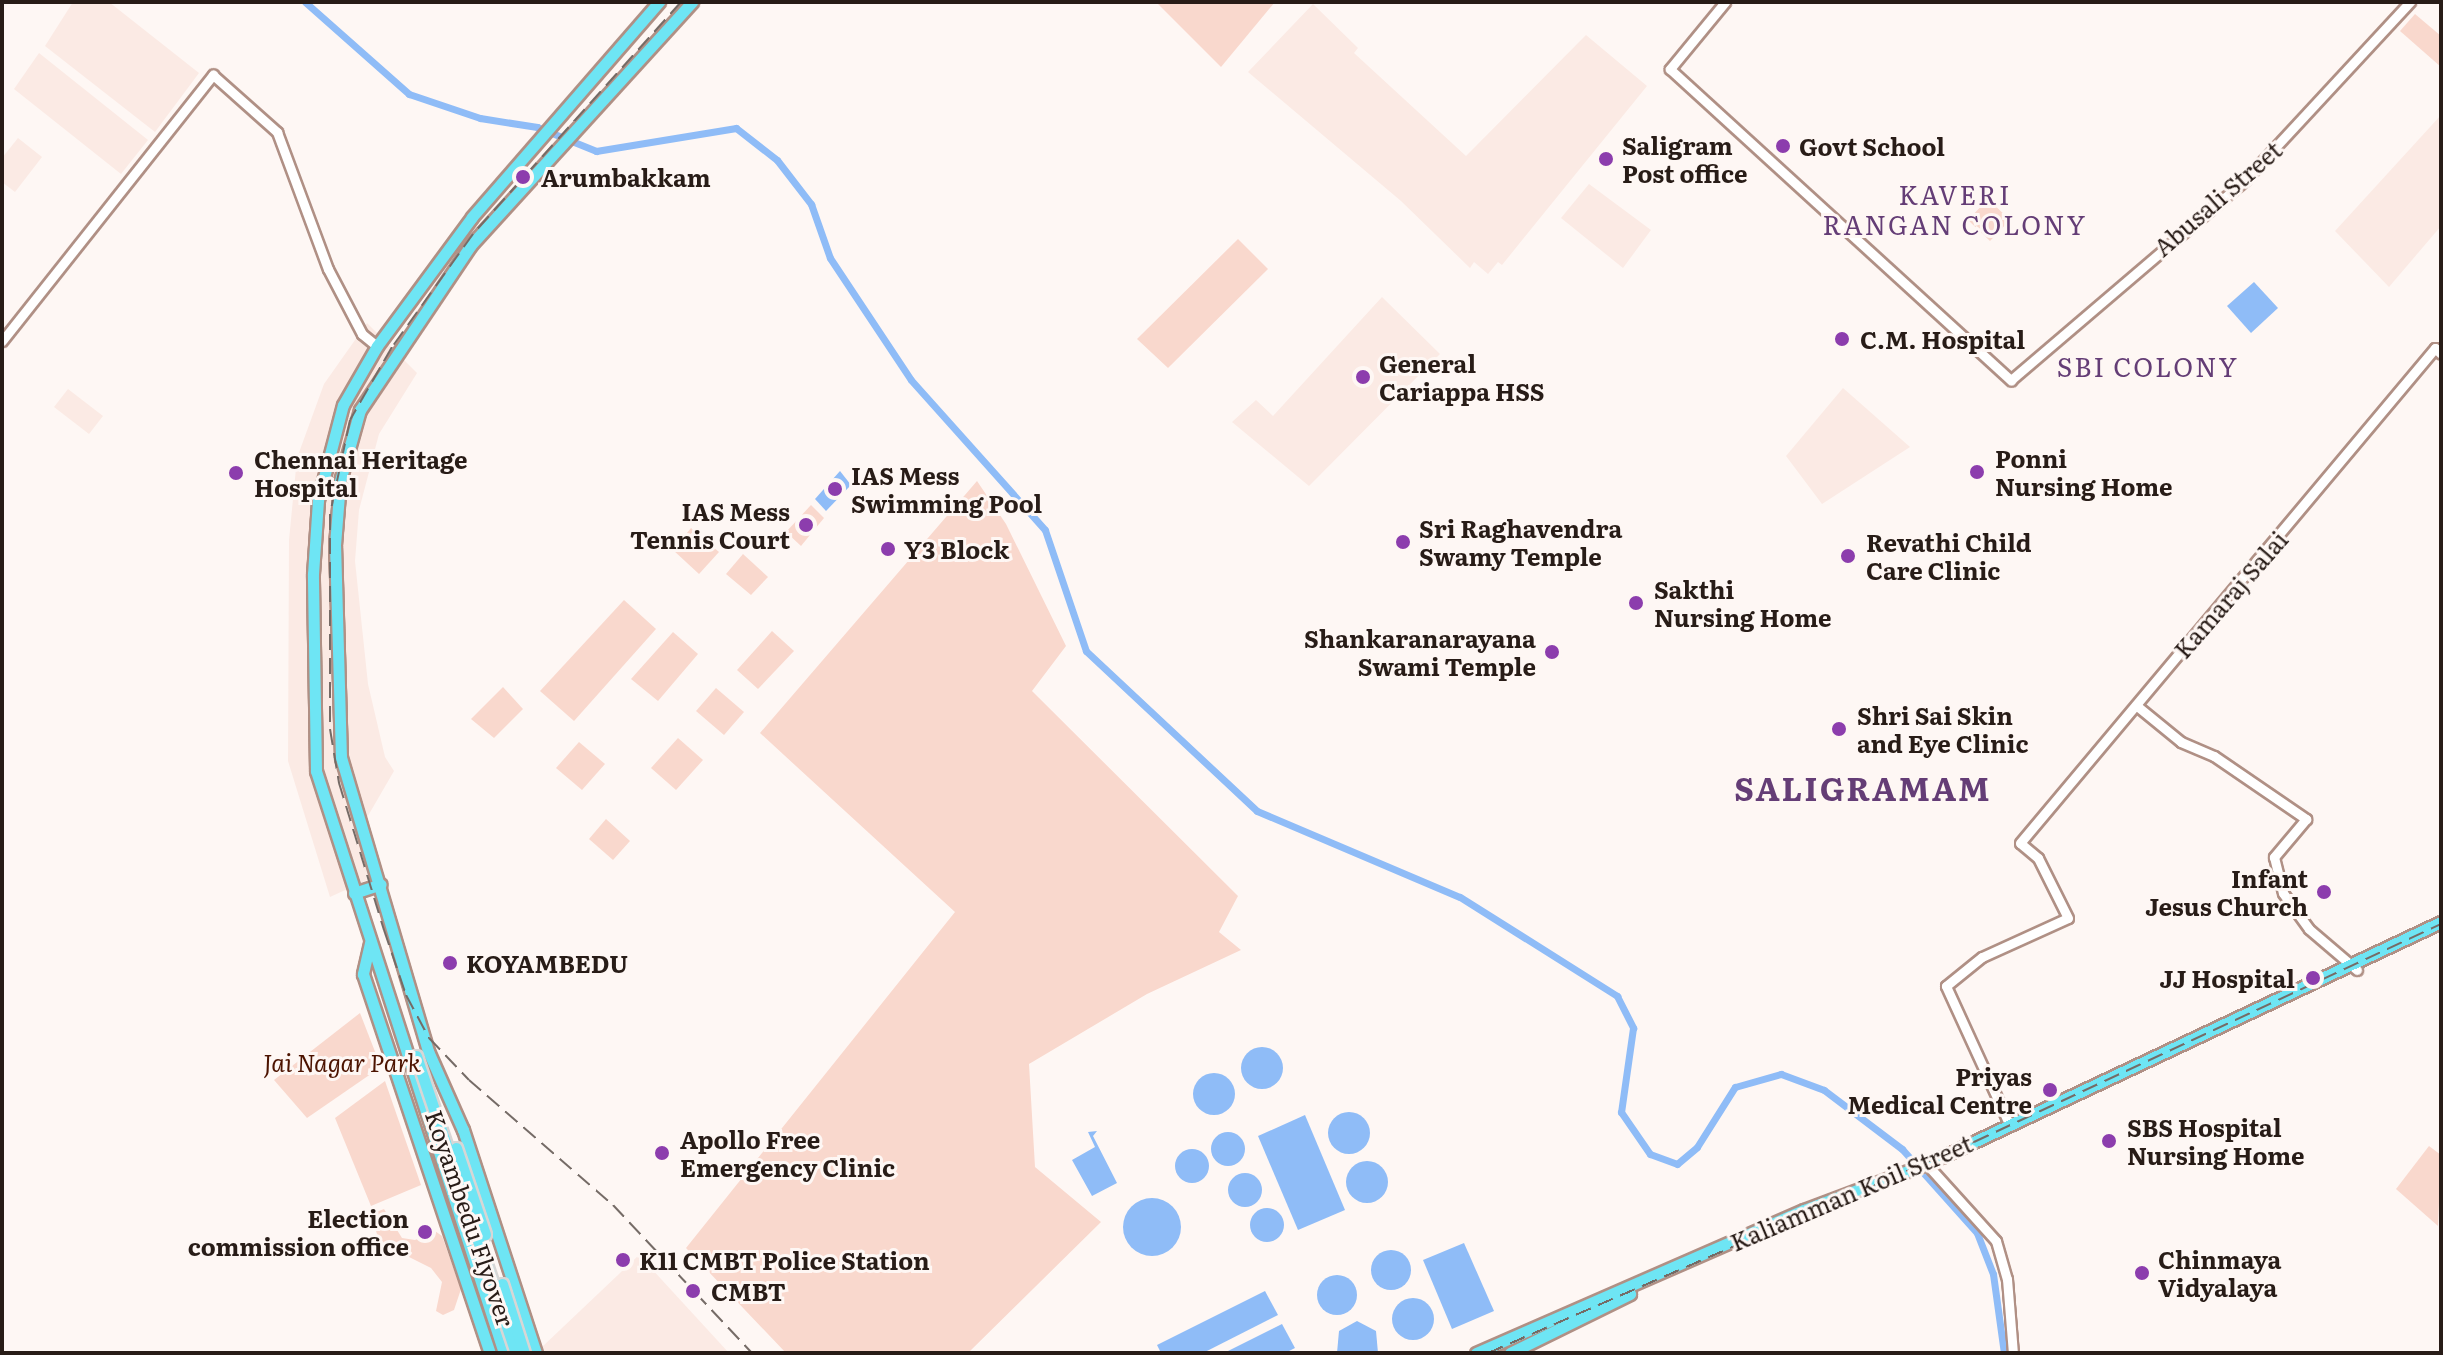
<!DOCTYPE html>
<style>
body{margin:0}
#map{position:relative;width:2443px;height:1355px;overflow:hidden;background:#fef7f4;font-family:Literata,serif}
div>[style]{position:absolute}
[style*='--x']{left:calc(var(--x)*1px);top:calc(var(--y)*1px);width:calc(var(--w)*1px);rotate:calc(var(--a)*1deg)}
.built>*{inset:0;background:#fbeae4}
.green>*{inset:0;background:#f9d8cd}
.water>*{inset:0;background:#8fbcf7}
.round{border-radius:50%}
.canal>*{height:7px;margin:-3.5px;padding:0 3.5px;transform-origin:3.5px;border-radius:3.5px;background:#8fbcf7}
.roads{filter:drop-shadow(2px 0 #b09085) drop-shadow(-2px 0 #b09085) drop-shadow(0 2px #b09085) drop-shadow(0 -2px #b09085)}
.minor>*{height:9px;margin:-4.5px;padding:0 4.5px;transform-origin:4.5px;border-radius:4.5px;background:#fff}
.major>*{height:11px;margin:-5.5px;padding:0 5.5px;transform-origin:5.5px;border-radius:5.5px;background:#6ee5f4}
.rail>*{height:2px;margin-top:-1px;transform-origin:0;background:repeating-linear-gradient(90deg,#756b66 0 16px,transparent 0 24px)}
.bridges{filter:drop-shadow(2px 0 #d8d6d5) drop-shadow(-2px 0 #d8d6d5) drop-shadow(0 2px #d8d6d5) drop-shadow(0 -2px #d8d6d5)}
.major-bridge>*{height:11px;margin:-5.5px;padding:0 5.5px;transform-origin:5.5px;border-radius:5.5px;background:#6ee5f4}
.dots>*{width:22px;height:22px;translate:-50% -50%;box-sizing:border-box;border:4px solid #fef7f4;border-radius:50%}
span{translate:-50% -50%;white-space:nowrap;text-align:center;line-height:1.15;-webkit-text-stroke:6px #fef7f4;paint-order:stroke}
.poi-label{font-size:24px;color:#281c17;font-weight:700}
.left{translate:0 -50%;text-align:left}
.right{translate:-100% -50%;text-align:right}
.street-label{font-size:24px;color:#281c17}
.park-label{font-size:24px;color:#4c1300;font-style:italic}
.neighbourhood-label{font-size:26px;color:#643d76;letter-spacing:2px}
.district-label{font-size:32px;color:#643d76;font-weight:700;letter-spacing:2px}
.frame{position:absolute;inset:0;border:4px solid #281c17;pointer-events:none}
</style>
<div id="map">
<div class="built">
<div style="clip-path:polygon(73px 2px,109px 2px,199px 73px,155px 132px,45px 46px)"></div>
<div style="clip-path:polygon(1313px 4px,1358px 48px,1354px 53px,1466px 156px,1586px 35px,1647px 86px,1502px 265px,1498px 262px,1488px 274px,1474px 262px,1470px 268px,1401px 201px,1248px 72px)"></div>
<div style="clip-path:polygon(39px 53px,148px 140px,121px 174px,14px 89px)"></div>
<div style="clip-path:polygon(2441px 115px,2441px 226px,2389px 287px,2335px 231px)"></div>
<div style="clip-path:polygon(18px 138px,42px 157px,15px 192px,2px 182px,2px 158px)"></div>
<div style="clip-path:polygon(1589px 184px,1651px 230px,1623px 268px,1561px 218px)"></div>
<div style="clip-path:polygon(1382px 297px,1440px 354px,1309px 486px,1232px 422px,1256px 400px,1273px 416px)"></div>
<div style="clip-path:polygon(367px 323px,417px 373px,379px 434px,359px 510px,355px 561px,368px 684px,385px 757px,394px 771px,365px 821px,380px 874px,330px 897px,288px 761px,289px 540px,297px 458px,324px 384px)"></div>
<div style="clip-path:polygon(1843px 388px,1910px 447px,1822px 504px,1786px 456px)"></div>
<div style="clip-path:polygon(68px 389px,103px 416px,89px 434px,54px 407px)"></div>
<div style="clip-path:polygon(639px 1255px,729px 1353px,544px 1353px,542px 1347px)"></div>
</div>
<div class="green">
<div style="clip-path:polygon(1156px 2px,1275px 2px,1221px 67px)"></div>
<div style="clip-path:polygon(2415px 14px,2441px 36px,2441px 67px,2400px 31px)"></div>
<div style="clip-path:polygon(1988px 199px,2010px 220px,1990px 241px,1968px 220px)"></div>
<div style="clip-path:polygon(1238px 239px,1268px 269px,1168px 368px,1137px 339px)"></div>
<div style="clip-path:polygon(977px 481px,1006px 524px,1066px 646px,1032px 691px,1238px 896px,1219px 932px,1241px 950px,1147px 994px,1029px 1064px,1035px 1167px,1101px 1222px,968px 1353px,786px 1353px,686px 1248px,955px 912px,760px 733px)"></div>
<div style="clip-path:polygon(811px 505px,824px 518px,801px 546px,786px 532px)"></div>
<div style="clip-path:polygon(691px 528px,719px 552px,699px 574px,673px 550px)"></div>
<div style="clip-path:polygon(743px 554px,768px 577px,751px 595px,726px 574px)"></div>
<div style="clip-path:polygon(624px 600px,656px 629px,574px 721px,540px 691px)"></div>
<div style="clip-path:polygon(772px 631px,794px 651px,758px 689px,737px 670px)"></div>
<div style="clip-path:polygon(673px 632px,698px 654px,658px 701px,631px 679px)"></div>
<div style="clip-path:polygon(503px 687px,523px 709px,494px 738px,471px 719px)"></div>
<div style="clip-path:polygon(716px 688px,744px 712px,724px 735px,696px 711px)"></div>
<div style="clip-path:polygon(678px 738px,703px 760px,676px 790px,651px 768px)"></div>
<div style="clip-path:polygon(579px 742px,605px 764px,582px 790px,556px 768px)"></div>
<div style="clip-path:polygon(606px 819px,630px 841px,613px 860px,589px 839px)"></div>
<div style="clip-path:polygon(360px 1013px,381px 1067px,307px 1118px,274px 1080px)"></div>
<div style="clip-path:polygon(385px 1081px,421px 1185px,371px 1206px,335px 1118px)"></div>
<div style="clip-path:polygon(2429px 1146px,2441px 1155px,2438px 1226px,2396px 1189px)"></div>
<div style="clip-path:polygon(384px 1209px,402px 1238px,415px 1240px,435px 1231px,442px 1236px,461px 1289px,454px 1310px,443px 1315px,436px 1311px,442px 1282px,431px 1268px,391px 1248px,382px 1251px,371px 1214px)"></div>
</div>
<div class="water">
<div style="clip-path:polygon(2254px 282px,2278px 308px,2251px 333px,2227px 306px)"></div>
<div style="clip-path:polygon(840px 471px,851px 485px,826px 511px,815px 499px)"></div>
<div class="round" style="left:1241px;top:1047px;width:42px;height:42px"></div>
<div class="round" style="left:1193px;top:1073px;width:42px;height:42px"></div>
<div class="round" style="left:1328px;top:1112px;width:42px;height:42px"></div>
<div style="clip-path:polygon(1305px 1115px,1345px 1210px,1298px 1230px,1258px 1136px)"></div>
<div style="clip-path:polygon(1097px 1131px,1093px 1136px,1117px 1183px,1092px 1196px,1072px 1160px,1095px 1147px,1088px 1132px)"></div>
<div class="round" style="left:1211px;top:1132px;width:34px;height:34px"></div>
<div class="round" style="left:1175px;top:1149px;width:34px;height:34px"></div>
<div class="round" style="left:1346px;top:1161px;width:42px;height:42px"></div>
<div class="round" style="left:1228px;top:1173px;width:34px;height:34px"></div>
<div class="round" style="left:1123px;top:1198px;width:58px;height:58px"></div>
<div class="round" style="left:1250px;top:1208px;width:34px;height:34px"></div>
<div style="clip-path:polygon(1464px 1243px,1494px 1311px,1452px 1329px,1423px 1260px)"></div>
<div class="round" style="left:1371px;top:1250px;width:40px;height:40px"></div>
<div class="round" style="left:1317px;top:1275px;width:40px;height:40px"></div>
<div style="clip-path:polygon(1265px 1291px,1278px 1315px,1203px 1353px,1161px 1353px,1157px 1345px)"></div>
<div class="round" style="left:1392px;top:1298px;width:42px;height:42px"></div>
<div style="clip-path:polygon(1357px 1321px,1376px 1331px,1378px 1353px,1337px 1353px,1339px 1331px)"></div>
<div style="clip-path:polygon(1282px 1324px,1295px 1348px,1285px 1353px,1224px 1353px)"></div>
</div>
<div class="canal">
<div style="--x:305;--y:2;--w:139;--a:41.5"></div>
<div style="--x:409;--y:94;--w:75;--a:18.7"></div>
<div style="--x:480;--y:118;--w:58;--a:9"></div>
<div style="--x:537;--y:127;--w:64;--a:22.1"></div>
<div style="--x:596;--y:151;--w:142;--a:-9.3"></div>
<div style="--x:736;--y:128;--w:52;--a:38"></div>
<div style="--x:777;--y:160;--w:56;--a:52.3"></div>
<div style="--x:811;--y:204;--w:57;--a:70.6"></div>
<div style="--x:830;--y:258;--w:146;--a:56.4"></div>
<div style="--x:911;--y:380;--w:201;--a:48.2"></div>
<div style="--x:1045;--y:530;--w:128;--a:71.3"></div>
<div style="--x:1086;--y:651;--w:234;--a:43.1"></div>
<div style="--x:1257;--y:811;--w:220;--a:23"></div>
<div style="--x:1460;--y:897;--w:186;--a:32.2"></div>
<div style="--x:1617;--y:996;--w:36;--a:63"></div>
<div style="--x:1633;--y:1028;--w:85;--a:98.1"></div>
<div style="--x:1621;--y:1112;--w:51;--a:55.4"></div>
<div style="--x:1650;--y:1154;--w:29;--a:20"></div>
<div style="--x:1677;--y:1164;--w:26;--a:-40"></div>
<div style="--x:1697;--y:1147;--w:71;--a:-57.7"></div>
<div style="--x:1735;--y:1087;--w:48;--a:-15.8"></div>
<div style="--x:1781;--y:1074;--w:46;--a:20.4"></div>
<div style="--x:1824;--y:1090;--w:98;--a:37.1"></div>
<div style="--x:1902;--y:1149;--w:113;--a:48.2"></div>
<div style="--x:1977;--y:1233;--w:44;--a:68.7"></div>
<div style="--x:1993;--y:1274;--w:80;--a:82.1"></div>
</div>
<div class="roads">
<div class="minor">
<div style="--x:1725;--y:2;--w:87;--a:129.4"></div>
<div style="--x:1670;--y:69;--w:462;--a:42.4"></div>
<div style="--x:2011;--y:380;--w:308;--a:-40.5"></div>
<div style="--x:2245;--y:180;--w:243;--a:-47.2"></div>
<div style="--x:2;--y:341;--w:340;--a:-51.6"></div>
<div style="--x:213;--y:75;--w:86;--a:41.7"></div>
<div style="--x:277;--y:132;--w:146;--a:69.6"></div>
<div style="--x:328;--y:269;--w:73;--a:62.4"></div>
<div style="--x:362;--y:334;--w:19;--a:39"></div>
<div style="--x:2137;--y:706;--w:57;--a:39.3"></div>
<div style="--x:2181;--y:742;--w:36;--a:23"></div>
<div style="--x:2214;--y:756;--w:112;--a:34.4"></div>
<div style="--x:2306;--y:819;--w:50;--a:130.1"></div>
<div style="--x:2274;--y:857;--w:37;--a:76"></div>
<div style="--x:2283;--y:893;--w:44;--a:54.2"></div>
<div style="--x:2309;--y:929;--w:63;--a:40.5"></div>
<div style="--x:2010;--y:1126;--w:154;--a:-114.6"></div>
<div style="--x:1946;--y:986;--w:46;--a:-38.9"></div>
<div style="--x:1982;--y:957;--w:94;--a:-24.4"></div>
<div style="--x:2068;--y:918;--w:67;--a:-116.6"></div>
<div style="--x:2038;--y:858;--w:23;--a:-140"></div>
<div style="--x:2020;--y:843;--w:646;--a:-50.02"></div>
<div style="--x:2435;--y:348;--w:8;--a:45"></div>
<div style="--x:1931;--y:1169;--w:97;--a:47.9"></div>
<div style="--x:1996;--y:1241;--w:40;--a:74"></div>
<div style="--x:2007;--y:1279;--w:74;--a:85.4"></div>
</div>
<div class="major">
<div style="--x:354;--y:893;--w:28;--a:-18"></div>
<div style="--x:370;--y:943;--w:32;--a:103"></div>
<div style="--x:363;--y:974;--w:400;--a:71.5"></div>
<div style="--x:504;--y:1353;--w:612;--a:-107.9"></div>
<div style="--x:316;--y:771;--w:197;--a:-90.9"></div>
<div style="--x:313;--y:574;--w:74;--a:-86.1"></div>
<div style="--x:318;--y:500;--w:98;--a:-75.3"></div>
<div style="--x:343;--y:405;--w:68;--a:-60"></div>
<div style="--x:377;--y:346;--w:160;--a:-53.6"></div>
<div style="--x:472;--y:217;--w:285;--a:-49"></div>
<div style="--x:536;--y:1353;--w:235;--a:-108.1"></div>
<div style="--x:463;--y:1130;--w:86;--a:-113.9"></div>
<div style="--x:428;--y:1051;--w:306;--a:-106.5"></div>
<div style="--x:341;--y:758;--w:213;--a:-91.6"></div>
<div style="--x:335;--y:545;--w:64;--a:-85.5"></div>
<div style="--x:340;--y:481;--w:74;--a:-74.3"></div>
<div style="--x:360;--y:410;--w:197;--a:-56.1"></div>
<div style="--x:470;--y:246;--w:330;--a:-47.7"></div>
<div style="--x:1476;--y:1353;--w:358;--a:-23.6"></div>
<div style="--x:1804;--y:1210;--w:134;--a:-20.6"></div>
<div style="--x:1929;--y:1163;--w:566;--a:-25.21"></div>
<div style="--x:1510;--y:1353;--w:134;--a:-26.2"></div>
</div>
</div>
<div class="rail">
<div style="--x:681;--y:2;--w:312;--a:131.9"></div>
<div style="--x:473;--y:234;--w:139;--a:125.6"></div>
<div style="--x:392;--y:347;--w:84;--a:119.9"></div>
<div style="--x:350;--y:420;--w:96;--a:102"></div>
<div style="--x:330;--y:514;--w:215;--a:90"></div>
<div style="--x:330;--y:729;--w:55;--a:80.5"></div>
<div style="--x:339;--y:783;--w:154;--a:73"></div>
<div style="--x:384;--y:930;--w:69;--a:71.3"></div>
<div style="--x:406;--y:995;--w:49;--a:61.9"></div>
<div style="--x:429;--y:1038;--w:58;--a:46.4"></div>
<div style="--x:469;--y:1080;--w:191;--a:41"></div>
<div style="--x:613;--y:1205;--w:203;--a:46.8"></div>
<div style="--x:1488;--y:1353;--w:530;--a:-23.47"></div>
<div style="--x:1974;--y:1142;--w:515;--a:-25.02"></div>
</div>
<div class="bridges">
<div class="major-bridge">
<div style="--x:416;--y:1056;--w:313;--a:71.4"></div>
<div style="--x:456;--y:1148;--w:91;--a:71.4"></div>
<div style="--x:502;--y:1284;--w:72;--a:72.3"></div>
</div>
</div>
<div class="dots">
<div style="left:1783px;top:146px;background:#8c3dad"></div>
<div style="left:1606px;top:159px;background:#8c3dad"></div>
<div style="left:523px;top:177px;background:#8c3dad"></div>
<div style="left:1842px;top:339px;background:#8c3dad"></div>
<div style="left:1363px;top:377px;background:#8c3dad"></div>
<div style="left:1977px;top:472px;background:#8c3dad"></div>
<div style="left:236px;top:473px;background:#8c3dad"></div>
<div style="left:835px;top:489px;background:#8c3dad"></div>
<div style="left:806px;top:525px;background:#8c3dad"></div>
<div style="left:1403px;top:542px;background:#8c3dad"></div>
<div style="left:888px;top:549px;background:#8c3dad"></div>
<div style="left:1848px;top:556px;background:#8c3dad"></div>
<div style="left:1636px;top:603px;background:#8c3dad"></div>
<div style="left:1552px;top:652px;background:#8c3dad"></div>
<div style="left:1839px;top:729px;background:#8c3dad"></div>
<div style="left:2324px;top:892px;background:#8c3dad"></div>
<div style="left:450px;top:963px;background:#8c3dad"></div>
<div style="left:2313px;top:978px;background:#8c3dad"></div>
<div style="left:2050px;top:1090px;background:#8c3dad"></div>
<div style="left:2109px;top:1141px;background:#8c3dad"></div>
<div style="left:662px;top:1153px;background:#8c3dad"></div>
<div style="left:425px;top:1232px;background:#8c3dad"></div>
<div style="left:623px;top:1260px;background:#8c3dad"></div>
<div style="left:2142px;top:1273px;background:#8c3dad"></div>
<div style="left:693px;top:1291px;background:#8c3dad"></div>
</div>
<div class="poi-label">
<span class="left" style="left:1622px;top:159px">Saligram<br>Post office</span>
<span class="left" style="left:1799px;top:146px">Govt School</span>
<span class="left" style="left:541px;top:177px">Arumbakkam</span>
<span class="left" style="left:1860px;top:339px">C.M. Hospital</span>
<span class="left" style="left:1379px;top:377px">General<br>Cariappa HSS</span>
<span class="left" style="left:1995px;top:472px">Ponni<br>Nursing Home</span>
<span class="left" style="left:254px;top:473px">Chennai Heritage<br>Hospital</span>
<span class="left" style="left:851px;top:489px">IAS Mess<br>Swimming Pool</span>
<span class="right" style="left:790px;top:525px">IAS Mess<br>Tennis Court</span>
<span class="left" style="left:1419px;top:542px">Sri Raghavendra<br>Swamy Temple</span>
<span class="left" style="left:1866px;top:556px">Revathi Child<br>Care Clinic</span>
<span class="left" style="left:904px;top:549px">Y3 Block</span>
<span class="left" style="left:1654px;top:603px">Sakthi<br>Nursing Home</span>
<span class="right" style="left:1536px;top:652px">Shankaranarayana<br>Swami Temple</span>
<span class="left" style="left:1857px;top:729px">Shri Sai Skin<br>and Eye Clinic</span>
<span class="right" style="left:2308px;top:892px">Infant<br>Jesus Church</span>
<span class="left" style="left:466px;top:963px">KOYAMBEDU</span>
<span class="right" style="left:2295px;top:978px">JJ Hospital</span>
<span class="right" style="left:2032px;top:1090px">Priyas<br>Medical Centre</span>
<span class="left" style="left:2127px;top:1141px">SBS Hospital<br>Nursing Home</span>
<span class="left" style="left:680px;top:1153px">Apollo Free<br>Emergency Clinic</span>
<span class="right" style="left:409px;top:1232px">Election<br>commission office</span>
<span class="left" style="left:2158px;top:1273px">Chinmaya<br>Vidyalaya</span>
<span class="left" style="left:639px;top:1260px">K11 CMBT Police Station</span>
<span class="left" style="left:711px;top:1291px">CMBT</span>
</div>
<div class="street-label">
<span style="left:2217px;top:198px;rotate:-41deg">Abusali Street</span>
<span style="left:2230px;top:594px;rotate:-49deg">Kamaraj Salai</span>
<span style="left:1851px;top:1192px;rotate:-23deg">Kaliamman Koil Street</span>
<span style="left:471px;top:1218px;rotate:71deg">Koyambedu Flyover</span>
</div>
<div class="park-label">
<span style="left:342px;top:1062px">Jai Nagar Park</span>
</div>
<div class="neighbourhood-label">
<span style="left:1955px;top:209px">KAVERI<br>RANGAN COLONY</span>
<span style="left:2148px;top:366px">SBI COLONY</span>
</div>
<div class="district-label">
<span style="left:1863px;top:787px">SALIGRAMAM</span>
</div>
<div class="frame"></div>
</div>
